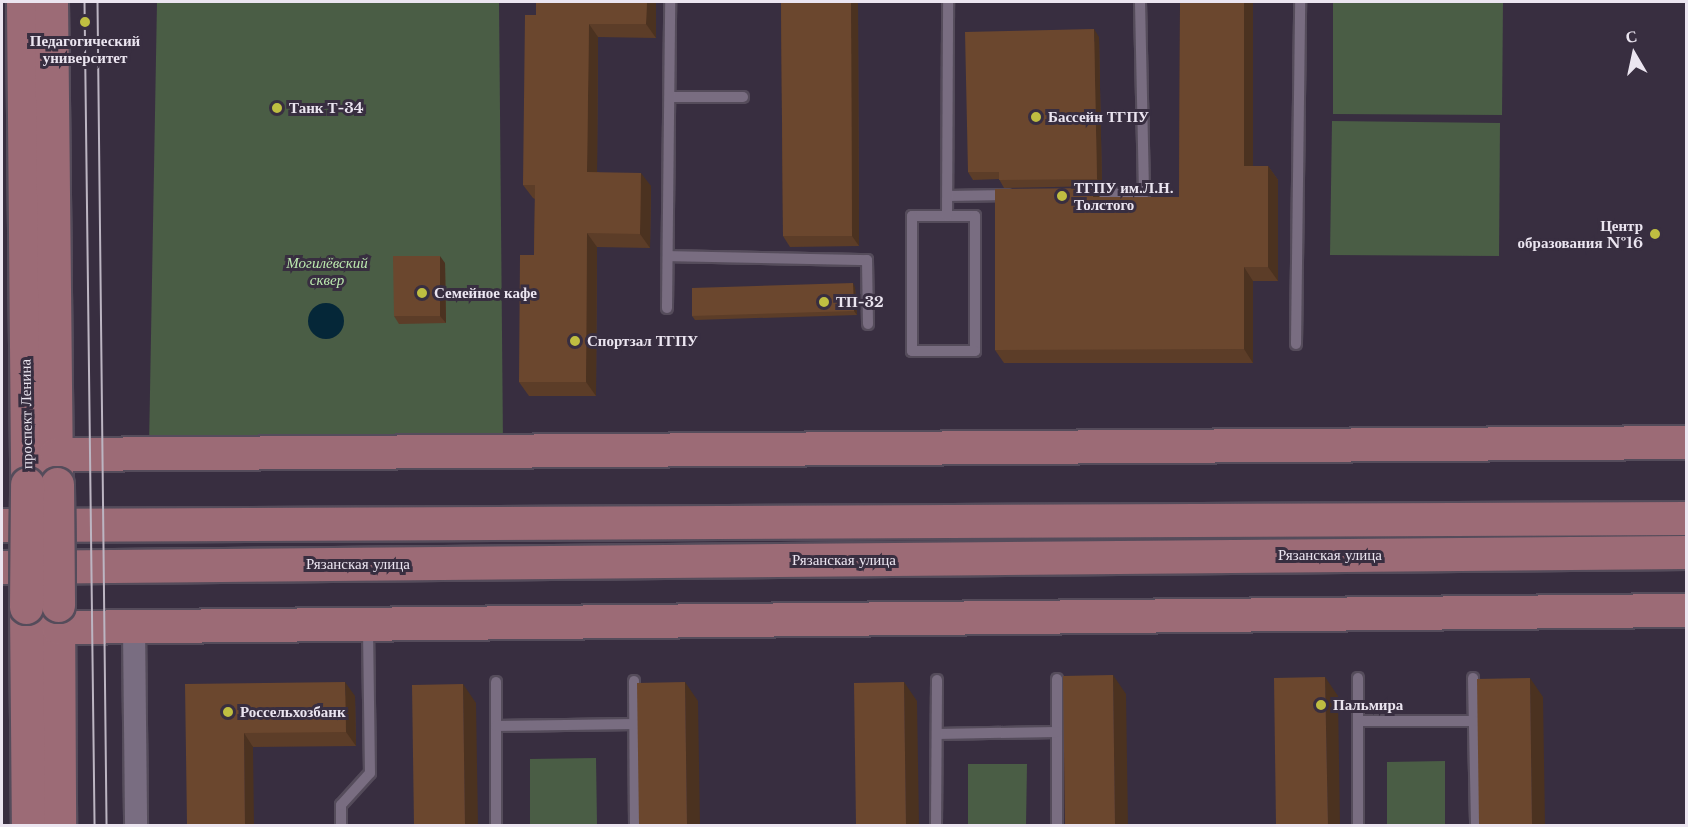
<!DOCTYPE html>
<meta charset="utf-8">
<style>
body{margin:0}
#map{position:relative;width:1688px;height:827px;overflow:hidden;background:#382e40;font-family:"Libre Baskerville",serif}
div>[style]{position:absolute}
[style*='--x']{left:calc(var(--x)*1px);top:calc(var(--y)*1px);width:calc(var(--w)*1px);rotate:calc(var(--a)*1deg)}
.green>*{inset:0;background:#4a5d45}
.water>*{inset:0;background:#052738}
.round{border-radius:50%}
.roads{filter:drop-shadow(2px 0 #554c5b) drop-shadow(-2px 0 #554c5b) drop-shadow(0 2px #554c5b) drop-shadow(0 -2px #554c5b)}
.lane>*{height:10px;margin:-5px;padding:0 5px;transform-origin:5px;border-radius:5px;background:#796d81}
.street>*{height:22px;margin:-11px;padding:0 11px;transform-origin:11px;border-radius:11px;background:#796d81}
.primary>*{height:33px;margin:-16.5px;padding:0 16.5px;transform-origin:16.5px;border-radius:16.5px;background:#9c6b76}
.tram>*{height:1.5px;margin:-0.75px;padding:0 0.75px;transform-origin:0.75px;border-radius:0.75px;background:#bcb5c2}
.bridges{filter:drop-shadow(2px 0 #554c5b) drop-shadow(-2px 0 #554c5b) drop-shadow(0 2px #554c5b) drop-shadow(0 -2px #554c5b)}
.primary-bridge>*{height:33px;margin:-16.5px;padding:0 16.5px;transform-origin:16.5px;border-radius:16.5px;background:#9c6b76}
.wall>*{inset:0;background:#5c3d28}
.shaded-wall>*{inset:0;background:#4b3220}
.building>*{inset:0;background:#6b472e}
.dots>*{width:16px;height:16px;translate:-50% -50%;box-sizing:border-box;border:3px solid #382e40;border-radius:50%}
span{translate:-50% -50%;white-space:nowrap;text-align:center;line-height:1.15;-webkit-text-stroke:6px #382e40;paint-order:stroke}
.poi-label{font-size:15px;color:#ebe5f0;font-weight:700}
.left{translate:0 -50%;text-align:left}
.right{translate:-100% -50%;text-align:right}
.park-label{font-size:15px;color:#bbe9ae;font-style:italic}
.street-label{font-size:15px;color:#ebe5f0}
.frame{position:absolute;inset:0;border:3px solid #ebe5f0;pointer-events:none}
.north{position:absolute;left:1604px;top:24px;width:60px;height:60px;-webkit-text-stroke:4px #382e40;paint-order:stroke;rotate:351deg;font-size:16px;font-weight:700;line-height:24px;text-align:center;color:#ebe5f0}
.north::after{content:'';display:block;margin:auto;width:21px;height:27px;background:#ebe5f0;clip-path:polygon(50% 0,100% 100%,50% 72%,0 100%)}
</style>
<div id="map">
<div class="green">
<div style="clip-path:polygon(157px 2px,499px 2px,503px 444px,149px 448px)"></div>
<div style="clip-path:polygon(1333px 2px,1503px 2px,1502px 115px,1333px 114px)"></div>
<div style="clip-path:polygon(1332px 121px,1500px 123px,1499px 256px,1330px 255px)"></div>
<div style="clip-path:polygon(596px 758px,597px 825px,530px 825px,530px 759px)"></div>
<div style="clip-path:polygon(1445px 761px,1445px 825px,1387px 825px,1387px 762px)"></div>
<div style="clip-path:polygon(968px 764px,1027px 764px,1026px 825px,968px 825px)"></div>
</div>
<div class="water">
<div class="round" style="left:308px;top:303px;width:36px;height:36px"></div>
</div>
<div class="roads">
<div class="lane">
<div style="--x:670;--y:97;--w:73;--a:0"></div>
<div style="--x:1083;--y:194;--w:61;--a:-0.9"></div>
<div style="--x:1144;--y:193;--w:191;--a:-91.2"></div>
<div style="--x:948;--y:196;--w:59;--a:-1"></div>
<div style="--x:912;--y:216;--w:63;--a:0"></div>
<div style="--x:975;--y:216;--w:135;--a:90"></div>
<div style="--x:975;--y:351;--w:63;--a:180"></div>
<div style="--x:912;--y:351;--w:135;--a:-90"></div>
<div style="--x:947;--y:216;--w:214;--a:-89.7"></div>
<div style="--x:668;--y:256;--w:199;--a:1.2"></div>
<div style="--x:867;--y:260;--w:64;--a:89.1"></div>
<div style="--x:667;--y:308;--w:306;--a:-89.4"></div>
<div style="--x:1296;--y:344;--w:342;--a:-89.3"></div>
<div style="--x:1473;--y:678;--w:148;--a:88.8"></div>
<div style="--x:1057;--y:679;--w:147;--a:90"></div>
<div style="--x:634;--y:681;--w:145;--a:89.6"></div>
<div style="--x:496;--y:682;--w:144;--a:90"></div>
<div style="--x:1359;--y:721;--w:115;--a:0"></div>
<div style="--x:496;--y:726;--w:139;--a:-0.8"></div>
<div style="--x:937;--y:734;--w:120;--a:-1"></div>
<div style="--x:341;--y:826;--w:21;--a:-90"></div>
<div style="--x:341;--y:805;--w:43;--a:-47.8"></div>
<div style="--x:370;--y:773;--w:145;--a:-90.8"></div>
<div style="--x:936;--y:826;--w:146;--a:-89.6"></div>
<div style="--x:1358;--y:826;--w:148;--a:-90"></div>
</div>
<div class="street">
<div style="--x:134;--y:627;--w:199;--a:89.4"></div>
</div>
<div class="primary">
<div style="--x:23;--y:2;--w:482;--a:89.5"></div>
<div style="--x:51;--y:2;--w:475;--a:89.4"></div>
<div style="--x:56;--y:454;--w:1630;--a:-0.42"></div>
<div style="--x:2;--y:525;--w:1684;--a:-0.24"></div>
<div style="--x:2;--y:567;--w:1684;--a:-0.51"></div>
<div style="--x:58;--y:605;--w:221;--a:89.7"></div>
<div style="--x:26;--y:607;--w:219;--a:89.5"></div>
<div style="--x:58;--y:627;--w:1628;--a:-0.6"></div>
</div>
</div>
<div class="tram">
<div style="--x:85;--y:2;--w:824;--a:89.3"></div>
<div style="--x:98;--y:2;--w:824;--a:89.37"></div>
</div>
<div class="bridges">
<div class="primary-bridge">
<div style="--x:57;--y:484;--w:121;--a:89.5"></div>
<div style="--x:26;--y:607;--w:123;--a:-89.5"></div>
</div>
</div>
<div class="wall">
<div style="clip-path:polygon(656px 2px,656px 38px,598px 37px,597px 172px,651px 186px,650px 248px,597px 247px,596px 396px,529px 396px,519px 382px,534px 255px,535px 199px,533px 198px,523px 185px,536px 15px)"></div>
<div style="clip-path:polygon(781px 2px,858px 2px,859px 246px,790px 247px,783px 236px)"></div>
<div style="clip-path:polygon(1180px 2px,1253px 2px,1253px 166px,1268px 166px,1278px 180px,1278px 281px,1253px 281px,1253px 363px,1004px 363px,995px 350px,1093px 188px,1100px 197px,1179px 197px)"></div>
<div style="clip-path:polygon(1099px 37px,1102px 186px,1004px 188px,999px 179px,973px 180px,968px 172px)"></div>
<div style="clip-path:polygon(445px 263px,446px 323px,399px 324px,394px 316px)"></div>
<div style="clip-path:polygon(855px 287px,857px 315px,695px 320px,692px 316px)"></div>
<div style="clip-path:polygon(185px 684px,355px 696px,356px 746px,253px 747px)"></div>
</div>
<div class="shaded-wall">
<div style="clip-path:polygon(647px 2px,656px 2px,656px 38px,646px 24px)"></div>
<div style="clip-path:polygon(851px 2px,858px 2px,859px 246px,852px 236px)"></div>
<div style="clip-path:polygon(1244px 2px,1253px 2px,1253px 180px,1244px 166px)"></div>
<div style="clip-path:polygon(589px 24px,598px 37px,597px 186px,587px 172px)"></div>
<div style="clip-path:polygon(1094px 29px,1099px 37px,1102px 186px,1097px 179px)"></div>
<div style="clip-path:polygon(1268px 166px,1278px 180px,1278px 281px,1268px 267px)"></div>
<div style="clip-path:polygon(641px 173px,651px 186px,650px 248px,640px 234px)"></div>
<div style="clip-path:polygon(1093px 188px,1102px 201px,1093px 197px)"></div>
<div style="clip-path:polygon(587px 233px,597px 247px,596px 396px,586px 382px)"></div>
<div style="clip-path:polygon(440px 256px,445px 263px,446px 323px,440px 316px)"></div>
<div style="clip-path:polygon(1244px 267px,1253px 281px,1253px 363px,1244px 349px)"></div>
<div style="clip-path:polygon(853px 283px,855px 287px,857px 315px,854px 311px)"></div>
<div style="clip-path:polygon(1113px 675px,1126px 694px,1128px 825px,1115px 825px)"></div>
<div style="clip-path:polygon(1325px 677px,1338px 696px,1340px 825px,1328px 825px)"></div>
<div style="clip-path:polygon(1530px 678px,1543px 697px,1545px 825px,1532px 825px)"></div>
<div style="clip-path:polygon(345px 682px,355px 696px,356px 746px,346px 732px)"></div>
<div style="clip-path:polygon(685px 682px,698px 701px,700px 825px,687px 825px)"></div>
<div style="clip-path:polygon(904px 682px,917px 701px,919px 825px,906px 825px)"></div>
<div style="clip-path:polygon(463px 684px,476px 703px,478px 825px,465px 825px)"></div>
<div style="clip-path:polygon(244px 733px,253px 747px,254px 825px,245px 825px)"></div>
</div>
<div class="building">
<div style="clip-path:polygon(536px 2px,647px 2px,646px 24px,589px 24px,587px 172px,641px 173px,640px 234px,587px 233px,586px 382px,519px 382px,520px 255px,534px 255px,535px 185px,523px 185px,525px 15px,536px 15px)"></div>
<div style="clip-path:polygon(781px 2px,851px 2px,852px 236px,783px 236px)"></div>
<div style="clip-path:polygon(1180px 2px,1244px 2px,1244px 166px,1268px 166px,1268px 267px,1244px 267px,1244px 349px,995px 350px,995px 189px,1093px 188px,1093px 197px,1179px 197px)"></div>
<div style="clip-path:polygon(1094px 29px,1097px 179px,999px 180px,999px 172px,968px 172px,965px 32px)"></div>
<div style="clip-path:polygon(393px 256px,440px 256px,440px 316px,394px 316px)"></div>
<div style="clip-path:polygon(853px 283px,854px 311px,692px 316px,692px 288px)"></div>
<div style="clip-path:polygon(1113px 675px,1115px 825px,1065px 825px,1063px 676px)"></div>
<div style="clip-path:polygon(1325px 677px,1328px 825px,1276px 825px,1274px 678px)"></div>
<div style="clip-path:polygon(1530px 678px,1532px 825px,1479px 825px,1477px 679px)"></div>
<div style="clip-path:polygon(345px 682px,346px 732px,244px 733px,245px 825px,187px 825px,185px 684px)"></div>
<div style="clip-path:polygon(685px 682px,687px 825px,639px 825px,637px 683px)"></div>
<div style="clip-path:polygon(904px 682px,906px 825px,856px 825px,854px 683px)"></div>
<div style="clip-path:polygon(463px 684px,465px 825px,414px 825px,412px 685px)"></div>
</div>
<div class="dots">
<div style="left:85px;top:22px;background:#bfbe41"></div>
<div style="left:277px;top:108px;background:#bfbe41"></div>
<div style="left:1036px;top:117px;background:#bfbe41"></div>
<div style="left:1062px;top:196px;background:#bfbe41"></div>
<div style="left:1655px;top:234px;background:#bfbe41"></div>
<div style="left:422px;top:293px;background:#bfbe41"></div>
<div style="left:824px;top:302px;background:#bfbe41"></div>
<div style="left:575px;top:341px;background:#bfbe41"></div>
<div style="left:1321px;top:705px;background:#bfbe41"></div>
<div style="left:228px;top:712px;background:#bfbe41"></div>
</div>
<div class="poi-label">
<span style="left:85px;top:49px">Педагогический<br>университет</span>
<span class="left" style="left:289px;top:108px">Танк Т-34</span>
<span class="left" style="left:1048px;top:117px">Бассейн ТГПУ</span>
<span class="left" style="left:1074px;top:196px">ТГПУ им.Л.Н.<br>Толстого</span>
<span class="right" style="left:1643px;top:234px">Центр<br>образования №16</span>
<span class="left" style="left:434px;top:293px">Семейное кафе</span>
<span class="left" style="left:836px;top:302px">ТП-32</span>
<span class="left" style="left:587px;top:341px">Спортзал ТГПУ</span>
<span class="left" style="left:1333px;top:705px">Пальмира</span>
<span class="left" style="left:240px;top:712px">Россельхозбанк</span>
</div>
<div class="park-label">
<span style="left:327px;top:271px">Могилёвский<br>сквер</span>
</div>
<div class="street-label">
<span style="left:26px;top:414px;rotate:-91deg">проспект Ленина</span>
<span style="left:1330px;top:555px">Рязанская улица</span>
<span style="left:844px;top:560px">Рязанская улица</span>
<span style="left:358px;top:564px">Рязанская улица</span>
</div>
<div class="frame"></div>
<div class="north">С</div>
</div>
